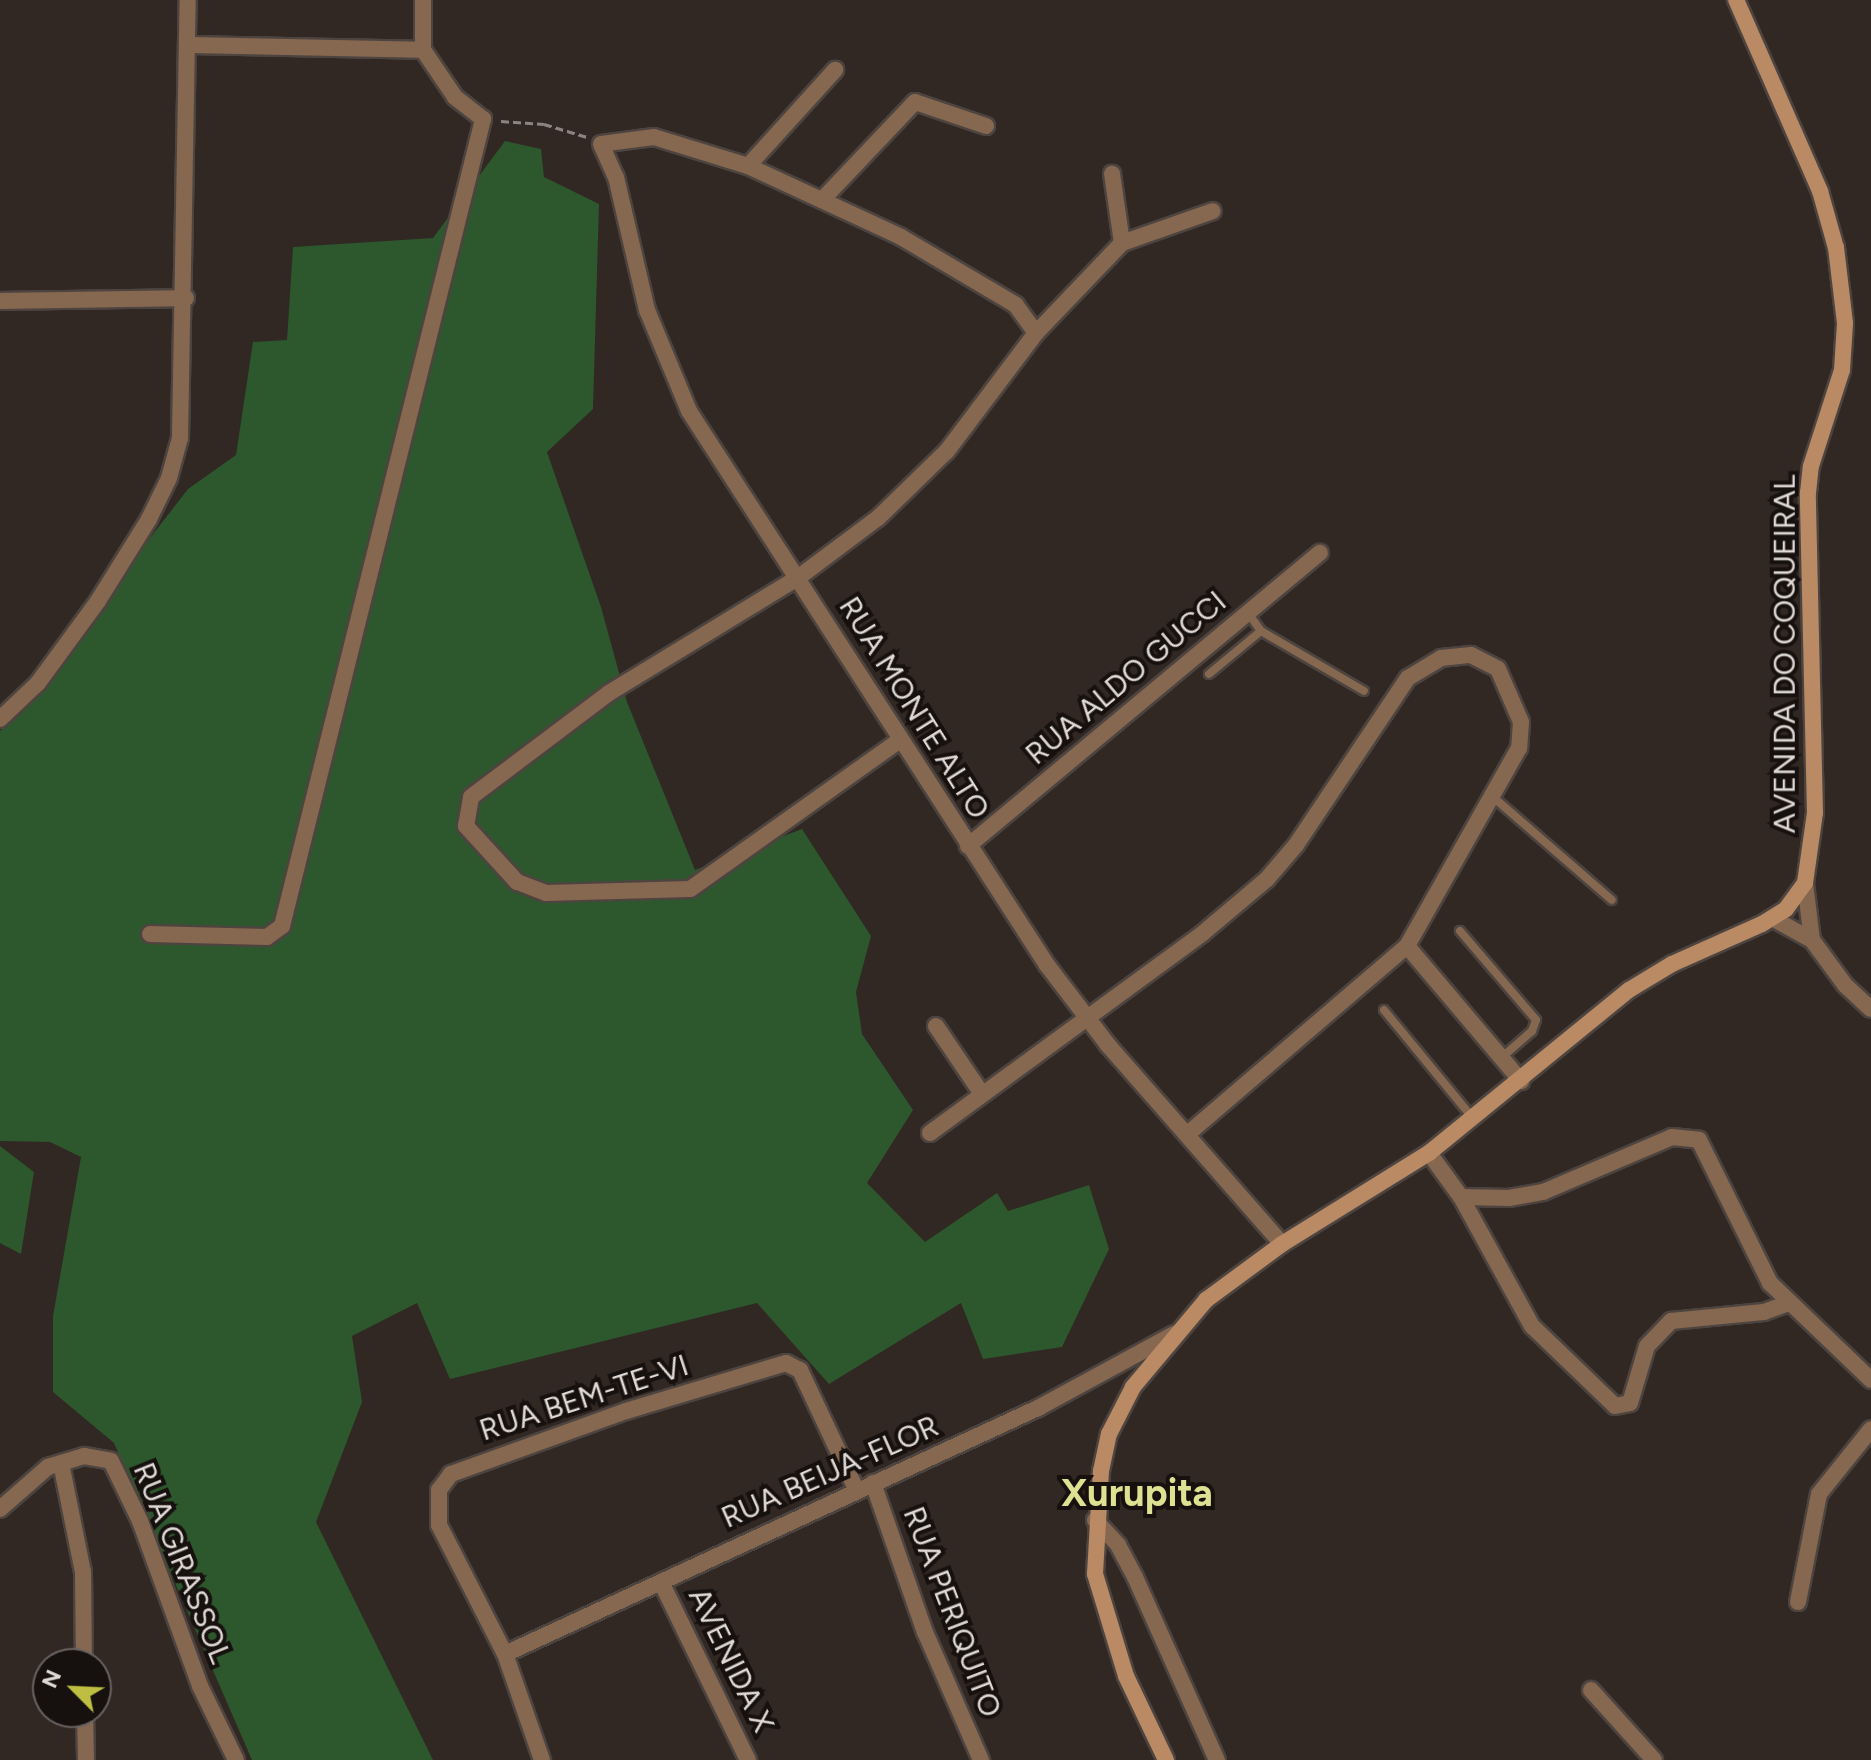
<!DOCTYPE html>
<style>
body{margin:0}
#map{position:relative;width:1871px;height:1760px;overflow:hidden;background:#312723;font-family:Figtree,sans-serif}
div>[style]{position:absolute}
[style*='--x']{left:calc(var(--x)*1px);top:calc(var(--y)*1px);width:calc(var(--w)*1px);rotate:calc(var(--a)*1deg)}
.green>*{inset:0;background:#2d572c}
.path>*{height:3px;margin-top:-1.5px;transform-origin:0;background:repeating-linear-gradient(90deg,#8c8481 0 8px,transparent 0 12px)}
.roads{filter:drop-shadow(2px 0 #4d4440) drop-shadow(-2px 0 #4d4440) drop-shadow(0 2px #4d4440) drop-shadow(0 -2px #4d4440)}
.lane>*{height:8px;margin:-4px;padding:0 4px;transform-origin:4px;border-radius:4px;background:#866750}
.street>*{height:16px;margin:-8px;padding:0 8px;transform-origin:8px;border-radius:8px;background:#866750}
.secondary>*{height:16px;margin:-8px;padding:0 8px;transform-origin:8px;border-radius:8px;background:#ba8a64}
span{translate:-50% -50%;white-space:nowrap;text-align:center;line-height:1.15;-webkit-text-stroke:8px #16110f;paint-order:stroke}
.street-label{font-size:30px;color:#e0dad7}
.district-label{font-size:38px;color:#dee092;font-weight:700}
.north{position:absolute;left:32px;top:1648px;width:80px;height:80px;box-sizing:border-box;background:#16110f;border:2px solid #67615f;border-radius:50%;rotate:294deg;font-size:22px;font-weight:700;line-height:32px;text-align:center;color:#e0dad7}
.north::after{content:'';display:block;margin:auto;width:28px;height:36px;background:#bebf42;clip-path:polygon(50% 0,100% 100%,50% 72%,0 100%)}
</style>
<div id="map">
<div class="green">
<div style="clip-path:polygon(505px 141px,541px 149px,544px 177px,599px 204px,593px 409px,547px 452px,601px 607px,627px 702px,695px 870px,802px 829px,871px 936px,856px 992px,862px 1034px,913px 1110px,867px 1183px,925px 1242px,997px 1193px,1008px 1211px,1089px 1185px,1109px 1249px,1062px 1347px,983px 1359px,961px 1303px,829px 1384px,757px 1303px,450px 1379px,417px 1303px,352px 1336px,362px 1402px,316px 1522px,433px 1760px,252px 1760px,114px 1443px,53px 1392px,53px 1316px,81px 1157px,50px 1142px,0 1141px,0 731px,188px 489px,236px 455px,253px 342px,287px 340px,293px 247px,433px 238px)"></div>
<div style="clip-path:polygon(0 1146px,34px 1172px,21px 1254px,0 1243px)"></div>
</div>
<div class="path">
<div style="--x:501;--y:121;--w:43;--a:4"></div>
<div style="--x:544;--y:124;--w:45;--a:16.8"></div>
</div>
<div class="roads">
<div class="lane">
<div style="--x:1248;--y:613;--w:22;--a:54"></div>
<div style="--x:1261;--y:631;--w:119;--a:30.2"></div>
<div style="--x:1209;--y:674;--w:67;--a:-39.6"></div>
<div style="--x:1493;--y:797;--w:157;--a:40.9"></div>
<div style="--x:1460;--y:931;--w:117;--a:49.5"></div>
<div style="--x:1536;--y:1020;--w:12;--a:110"></div>
<div style="--x:1532;--y:1031;--w:41;--a:138.9"></div>
<div style="--x:1384;--y:1010;--w:139;--a:50.6"></div>
</div>
<div class="street">
<div style="--x:187;--y:45;--w:236;--a:1.2"></div>
<div style="--x:748;--y:166;--w:130;--a:-47.8"></div>
<div style="--x:822;--y:200;--w:135;--a:-46.5"></div>
<div style="--x:915;--y:102;--w:75;--a:18.7"></div>
<div style="--x:1122;--y:243;--w:96;--a:-19.4"></div>
<div style="--x:0;--y:301;--w:186;--a:-0.9"></div>
<div style="--x:1036;--y:333;--w:34;--a:-126"></div>
<div style="--x:1016;--y:305;--w:134;--a:-149.4"></div>
<div style="--x:901;--y:237;--w:169;--a:-155.1"></div>
<div style="--x:748;--y:166;--w:98;--a:-162.9"></div>
<div style="--x:654;--y:137;--w:53;--a:172.5"></div>
<div style="--x:601;--y:144;--w:36;--a:66"></div>
<div style="--x:616;--y:177;--w:137;--a:76.9"></div>
<div style="--x:647;--y:310;--w:109;--a:67.4"></div>
<div style="--x:689;--y:411;--w:660;--a:57.13"></div>
<div style="--x:1047;--y:965;--w:101;--a:52.7"></div>
<div style="--x:1108;--y:1045;--w:264;--a:48.8"></div>
<div style="--x:0;--y:719;--w:52;--a:-43.5"></div>
<div style="--x:38;--y:683;--w:102;--a:-53.8"></div>
<div style="--x:98;--y:601;--w:97;--a:-58.1"></div>
<div style="--x:149;--y:519;--w:46;--a:-64"></div>
<div style="--x:169;--y:478;--w:41;--a:-74.6"></div>
<div style="--x:180;--y:438;--w:438;--a:-89"></div>
<div style="--x:900;--y:740;--w:257;--a:144.6"></div>
<div style="--x:690;--y:889;--w:144;--a:178.4"></div>
<div style="--x:546;--y:893;--w:31;--a:-159"></div>
<div style="--x:517;--y:882;--w:76;--a:-132.3"></div>
<div style="--x:466;--y:826;--w:29;--a:-80"></div>
<div style="--x:471;--y:797;--w:173;--a:-37"></div>
<div style="--x:609;--y:693;--w:223;--a:-31.4"></div>
<div style="--x:799;--y:577;--w:99;--a:-36.8"></div>
<div style="--x:878;--y:518;--w:96;--a:-44.2"></div>
<div style="--x:947;--y:451;--w:148;--a:-53"></div>
<div style="--x:1036;--y:333;--w:124;--a:-46.3"></div>
<div style="--x:1122;--y:243;--w:70;--a:-98.2"></div>
<div style="--x:968;--y:846;--w:458;--a:-39.8"></div>
<div style="--x:1805;--y:883;--w:57;--a:83"></div>
<div style="--x:1772;--y:918;--w:46;--a:28.8"></div>
<div style="--x:1812;--y:940;--w:56;--a:53.7"></div>
<div style="--x:1845;--y:985;--w:35;--a:43"></div>
<div style="--x:150;--y:934;--w:117;--a:1.5"></div>
<div style="--x:267;--y:937;--w:19;--a:-36"></div>
<div style="--x:282;--y:926;--w:832;--a:-76.01"></div>
<div style="--x:483;--y:119;--w:36;--a:-142"></div>
<div style="--x:455;--y:97;--w:57;--a:-124.2"></div>
<div style="--x:423;--y:50;--w:50;--a:-90"></div>
<div style="--x:1407;--y:946;--w:177;--a:49.8"></div>
<div style="--x:936;--y:1026;--w:82;--a:55.9"></div>
<div style="--x:930;--y:1133;--w:338;--a:-36.2"></div>
<div style="--x:1203;--y:933;--w:84;--a:-40.2"></div>
<div style="--x:1267;--y:879;--w:45;--a:-49.5"></div>
<div style="--x:1296;--y:845;--w:201;--a:-56.2"></div>
<div style="--x:1408;--y:678;--w:39;--a:-31"></div>
<div style="--x:1441;--y:658;--w:30;--a:-6"></div>
<div style="--x:1471;--y:655;--w:30;--a:27"></div>
<div style="--x:1498;--y:669;--w:58;--a:66.5"></div>
<div style="--x:1521;--y:722;--w:26;--a:94"></div>
<div style="--x:1519;--y:748;--w:227;--a:119.5"></div>
<div style="--x:1407;--y:946;--w:289;--a:139.4"></div>
<div style="--x:1429;--y:1153;--w:54;--a:54"></div>
<div style="--x:1461;--y:1197;--w:48;--a:1.2"></div>
<div style="--x:1509;--y:1198;--w:35;--a:-10"></div>
<div style="--x:1543;--y:1192;--w:140;--a:-23.1"></div>
<div style="--x:1672;--y:1137;--w:27;--a:6"></div>
<div style="--x:1699;--y:1140;--w:160;--a:63.6"></div>
<div style="--x:1770;--y:1283;--w:140;--a:43.8"></div>
<div style="--x:1461;--y:1197;--w:147;--a:61.2"></div>
<div style="--x:1532;--y:1326;--w:115;--a:43.9"></div>
<div style="--x:1615;--y:1406;--w:15;--a:-11"></div>
<div style="--x:1630;--y:1403;--w:59;--a:-73.4"></div>
<div style="--x:1647;--y:1346;--w:35;--a:-46"></div>
<div style="--x:1671;--y:1321;--w:93;--a:-5.5"></div>
<div style="--x:1764;--y:1312;--w:27;--a:-20"></div>
<div style="--x:61;--y:1463;--w:111;--a:78.6"></div>
<div style="--x:83;--y:1572;--w:92;--a:89.4"></div>
<div style="--x:873;--y:1483;--w:158;--a:70.8"></div>
<div style="--x:925;--y:1632;--w:140;--a:66.4"></div>
<div style="--x:0;--y:1509;--w:64;--a:-41.2"></div>
<div style="--x:48;--y:1467;--w:38;--a:-17"></div>
<div style="--x:84;--y:1456;--w:27;--a:10"></div>
<div style="--x:111;--y:1461;--w:67;--a:64.2"></div>
<div style="--x:140;--y:1521;--w:176;--a:70"></div>
<div style="--x:200;--y:1686;--w:82;--a:64.1"></div>
<div style="--x:1095;--y:1520;--w:34;--a:47"></div>
<div style="--x:1118;--y:1545;--w:36;--a:62"></div>
<div style="--x:1135;--y:1577;--w:201;--a:65.9"></div>
<div style="--x:662;--y:1584;--w:196;--a:64"></div>
<div style="--x:1798;--y:1602;--w:110;--a:-79"></div>
<div style="--x:1819;--y:1494;--w:83;--a:-51.3"></div>
<div style="--x:505;--y:1654;--w:589;--a:-24.78"></div>
<div style="--x:1040;--y:1407;--w:153;--a:-28.6"></div>
<div style="--x:1591;--y:1690;--w:94;--a:48"></div>
<div style="--x:85;--y:1712;--w:48;--a:88.8"></div>
<div style="--x:542;--y:1760;--w:112;--a:-109.2"></div>
<div style="--x:505;--y:1654;--w:145;--a:-117.1"></div>
<div style="--x:439;--y:1525;--w:35;--a:-90"></div>
<div style="--x:439;--y:1490;--w:20;--a:-53"></div>
<div style="--x:451;--y:1474;--w:186;--a:-19.8"></div>
<div style="--x:626;--y:1411;--w:167;--a:-16.7"></div>
<div style="--x:786;--y:1363;--w:16;--a:27"></div>
<div style="--x:800;--y:1370;--w:132;--a:64.8"></div>
</div>
<div class="secondary">
<div style="--x:1166;--y:1760;--w:93;--a:-115.5"></div>
<div style="--x:1126;--y:1676;--w:107;--a:-106.9"></div>
<div style="--x:1095;--y:1574;--w:103;--a:-86.7"></div>
<div style="--x:1101;--y:1471;--w:38;--a:-78"></div>
<div style="--x:1109;--y:1434;--w:53;--a:-62.9"></div>
<div style="--x:1133;--y:1387;--w:114;--a:-50"></div>
<div style="--x:1206;--y:1300;--w:94;--a:-36.4"></div>
<div style="--x:1282;--y:1244;--w:173;--a:-31.8"></div>
<div style="--x:1429;--y:1153;--w:258;--a:-39.2"></div>
<div style="--x:1629;--y:990;--w:50;--a:-31.2"></div>
<div style="--x:1672;--y:964;--w:98;--a:-24"></div>
<div style="--x:1762;--y:924;--w:28;--a:-32"></div>
<div style="--x:1786;--y:909;--w:32;--a:-54"></div>
<div style="--x:1805;--y:883;--w:71;--a:-81.9"></div>
<div style="--x:1815;--y:813;--w:320;--a:-91.3"></div>
<div style="--x:1808;--y:493;--w:27;--a:-84"></div>
<div style="--x:1811;--y:466;--w:101;--a:-72.1"></div>
<div style="--x:1842;--y:370;--w:47;--a:-86.3"></div>
<div style="--x:1845;--y:323;--w:76;--a:-96.8"></div>
<div style="--x:1836;--y:248;--w:59;--a:-105.7"></div>
<div style="--x:1820;--y:191;--w:209;--a:-113.7"></div>
</div>
</div>
<div class="street-label">
<span style="left:1785px;top:654px;rotate:-90deg">AVENIDA DO COQUEIRAL</span>
<span style="left:1126px;top:678px;rotate:-40deg">RUA ALDO GUCCI</span>
<span style="left:914px;top:708px;rotate:58deg">RUA MONTE ALTO</span>
<span style="left:584px;top:1398px;rotate:-18deg">RUA BEM-TE-VI</span>
<span style="left:830px;top:1472px;rotate:-24deg">RUA BEIJA-FLOR</span>
<span style="left:182px;top:1563px;rotate:68deg">RUA GIRASSOL</span>
<span style="left:952px;top:1612px;rotate:69deg">RUA PERIQUITO</span>
<span style="left:731px;top:1660px;rotate:64deg">AVENIDA X</span>
</div>
<div class="district-label">
<span style="left:1137px;top:1494px">Xurupita</span>
</div>
<div class="north">N</div>
</div>
